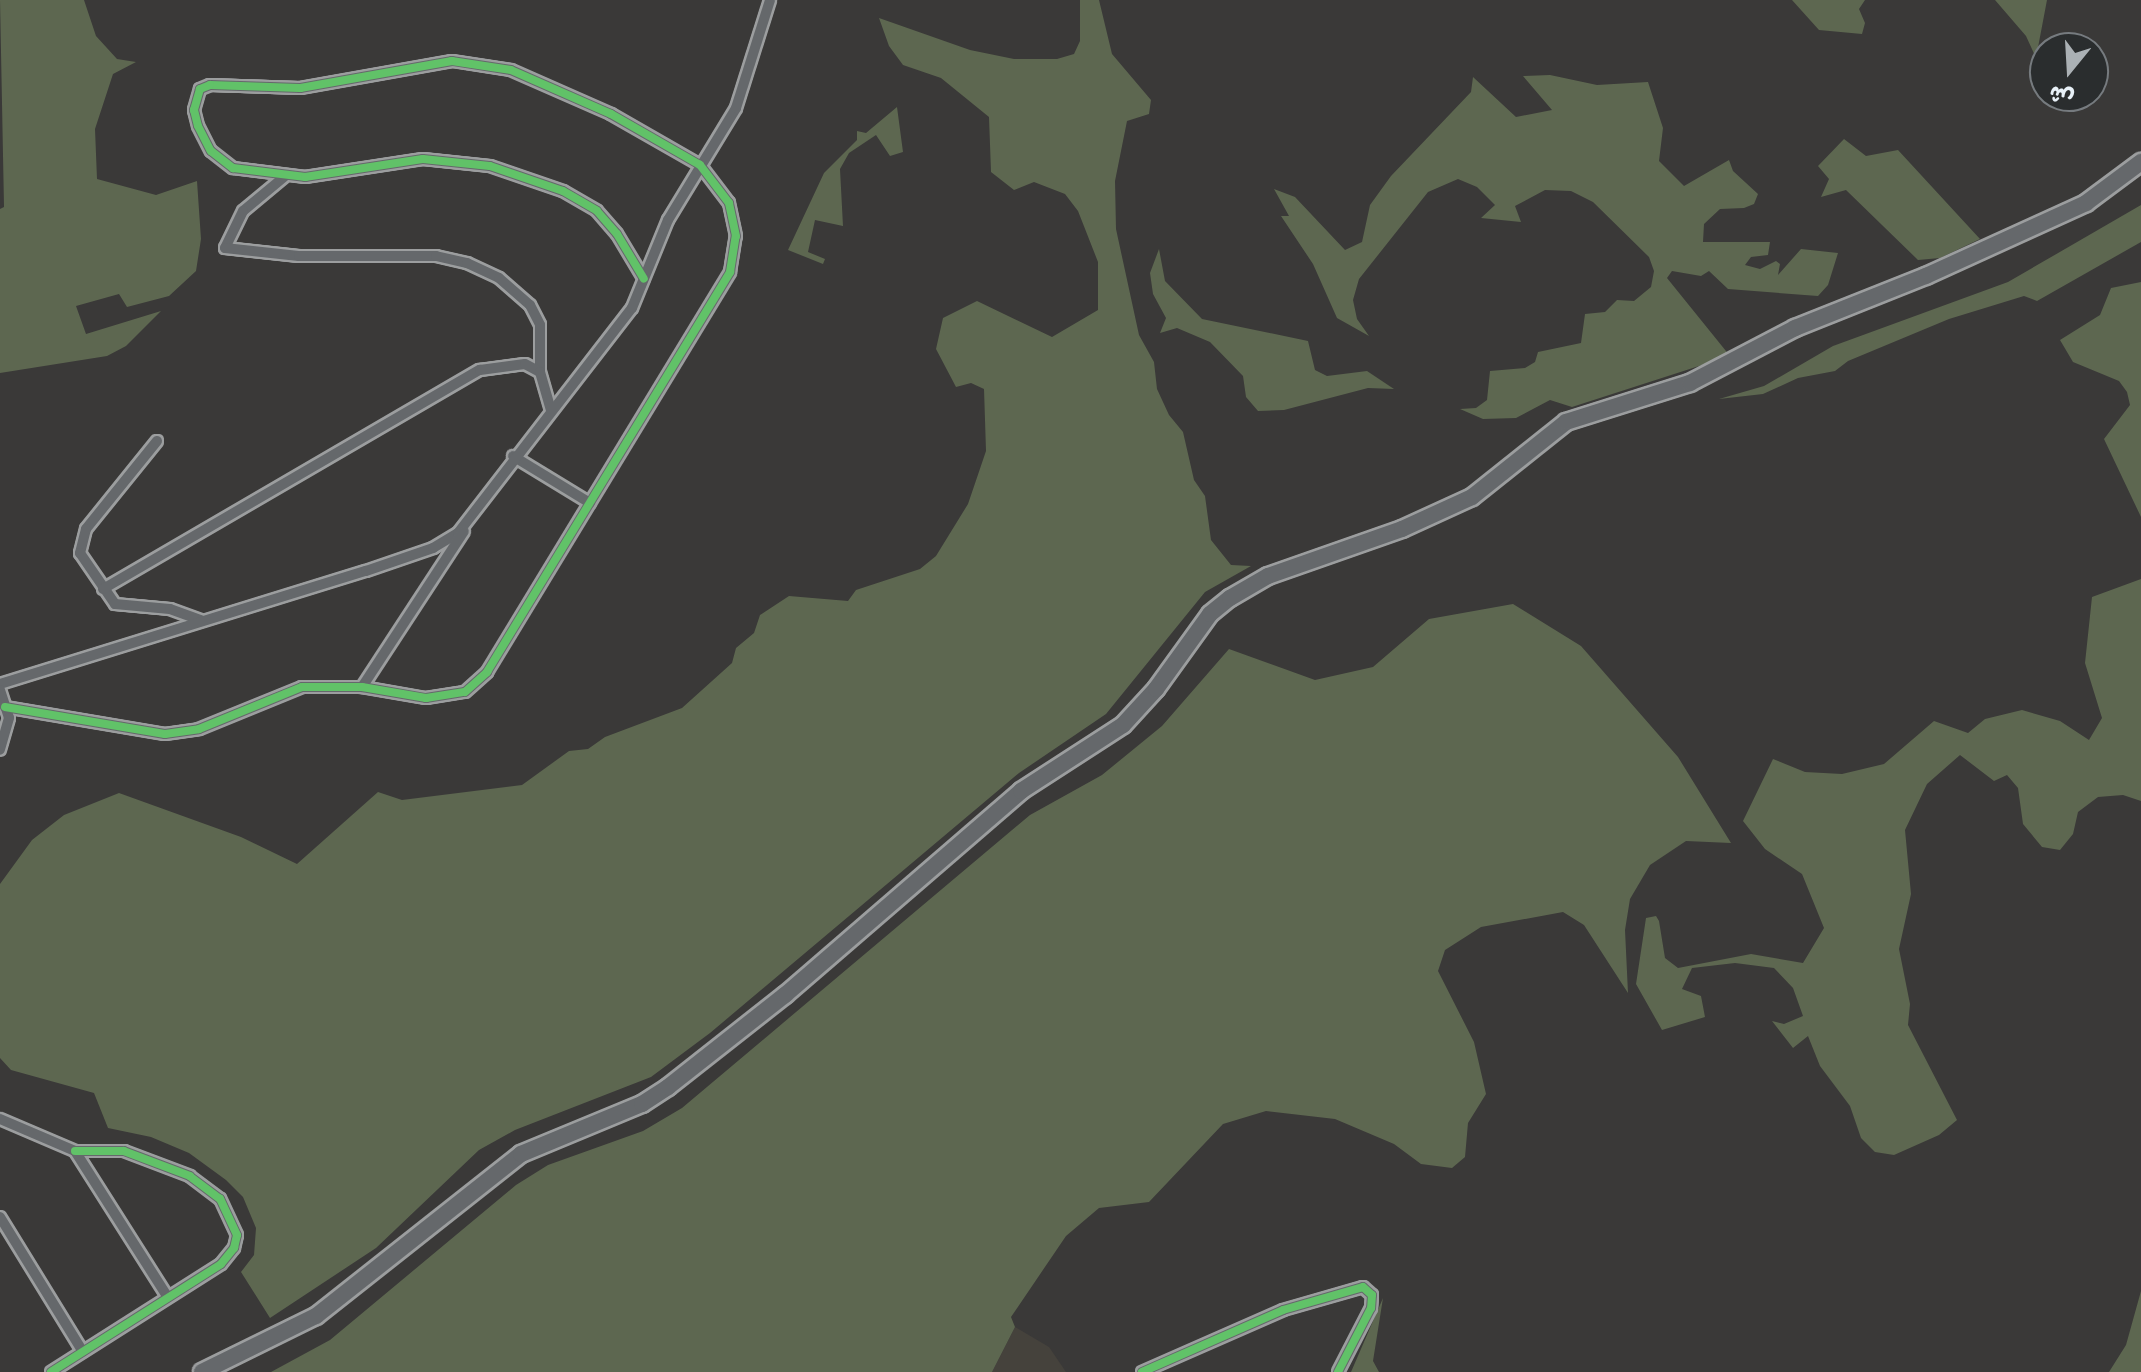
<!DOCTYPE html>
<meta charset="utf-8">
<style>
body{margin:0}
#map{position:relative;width:2141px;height:1372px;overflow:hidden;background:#3a3938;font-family:"Gochi Hand","Playpen Sans Arabic",sans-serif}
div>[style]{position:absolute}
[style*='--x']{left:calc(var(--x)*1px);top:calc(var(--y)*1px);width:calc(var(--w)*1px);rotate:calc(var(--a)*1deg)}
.built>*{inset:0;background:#45423c}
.green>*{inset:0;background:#5d6750}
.roads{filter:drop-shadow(2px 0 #9c9e9f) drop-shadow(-2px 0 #9c9e9f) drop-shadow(0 2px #9c9e9f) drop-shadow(0 -2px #9c9e9f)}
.street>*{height:10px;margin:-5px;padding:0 5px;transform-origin:5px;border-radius:5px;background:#65686b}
.primary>*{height:16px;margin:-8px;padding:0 8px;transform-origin:8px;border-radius:8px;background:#65686b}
.cycleway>*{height:8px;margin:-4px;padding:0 4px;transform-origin:4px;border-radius:4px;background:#61c268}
span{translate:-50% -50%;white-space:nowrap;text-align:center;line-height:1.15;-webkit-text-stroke:6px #2a2d2e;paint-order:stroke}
.north{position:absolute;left:2029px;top:32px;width:80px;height:80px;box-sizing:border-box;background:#2a2d2e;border:2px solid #767b7f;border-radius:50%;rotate:198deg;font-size:22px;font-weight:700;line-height:32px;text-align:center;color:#e8f1f8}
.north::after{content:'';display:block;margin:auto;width:28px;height:36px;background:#abb1b5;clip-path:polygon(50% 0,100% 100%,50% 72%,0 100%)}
</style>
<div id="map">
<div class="built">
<div style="clip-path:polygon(1015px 1327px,1049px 1347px,1066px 1372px,992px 1372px)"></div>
</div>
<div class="green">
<div style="clip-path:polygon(0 0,84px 0,96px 36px,117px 59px,136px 62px,113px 74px,95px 129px,97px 179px,156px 195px,197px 181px,201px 239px,196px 271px,169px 296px,127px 307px,119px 294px,76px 306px,86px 334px,161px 311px,126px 346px,107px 356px,0 373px,0 209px,4px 207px)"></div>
<div style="clip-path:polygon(1080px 0,1099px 0,1112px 54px,1151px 100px,1149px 114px,1127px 121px,1115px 181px,1116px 229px,1139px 335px,1154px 362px,1157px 389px,1169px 415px,1183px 432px,1194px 480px,1205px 496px,1211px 540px,1231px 565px,1251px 566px,1205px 592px,1106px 714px,1019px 773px,710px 1033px,651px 1077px,515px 1130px,479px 1150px,376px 1248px,270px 1318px,241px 1272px,254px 1255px,256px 1228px,243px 1197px,226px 1180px,189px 1153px,151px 1137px,108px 1128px,94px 1093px,11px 1070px,0 1058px,0 884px,32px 840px,64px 815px,119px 793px,241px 837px,297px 864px,378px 792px,402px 800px,522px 785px,569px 751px,588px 749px,605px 737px,682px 708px,732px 663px,736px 648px,754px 633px,760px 615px,789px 596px,848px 601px,856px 590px,920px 569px,936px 556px,968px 504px,986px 451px,984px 389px,971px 383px,956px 387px,936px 349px,943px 318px,977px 301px,1052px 337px,1098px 310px,1098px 262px,1078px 211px,1065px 194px,1034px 182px,1014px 190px,991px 172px,989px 117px,941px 78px,903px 65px,889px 46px,879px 18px,970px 50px,1014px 59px,1057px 59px,1074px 54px,1080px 41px)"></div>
<div style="clip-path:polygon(1792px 0,1865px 0,1859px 9px,1865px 23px,1862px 34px,1819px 30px)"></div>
<div style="clip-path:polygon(1995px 0,2047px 0,2036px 58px,2026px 36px)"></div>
<div style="clip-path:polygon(1550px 75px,1597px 85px,1648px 82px,1663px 128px,1659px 161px,1684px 186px,1729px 160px,1733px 171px,1758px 194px,1754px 204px,1744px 208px,1720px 209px,1704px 224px,1703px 242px,1770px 242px,1768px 255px,1751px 257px,1745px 265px,1760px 269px,1776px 261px,1780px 264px,1778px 275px,1801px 249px,1838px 253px,1828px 285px,1818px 296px,1728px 289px,1709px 271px,1701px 276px,1672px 271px,1667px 278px,1730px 356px,1572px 407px,1550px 400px,1516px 418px,1483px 419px,1460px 409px,1476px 408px,1487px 400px,1490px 371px,1525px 368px,1535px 362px,1538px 352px,1581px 343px,1585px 314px,1605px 312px,1617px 300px,1634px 301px,1651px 287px,1654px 271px,1649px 257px,1593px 202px,1571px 191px,1545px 190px,1515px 206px,1521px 222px,1481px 218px,1495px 205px,1477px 187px,1458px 179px,1428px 192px,1359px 279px,1353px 300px,1357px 319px,1369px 336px,1337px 318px,1313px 264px,1281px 216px,1289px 216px,1274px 189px,1295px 197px,1345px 250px,1362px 242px,1370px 205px,1391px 176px,1471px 92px,1473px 77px,1516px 117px,1552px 110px,1523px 76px)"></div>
<div style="clip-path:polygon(897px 107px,903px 152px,890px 156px,876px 135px,849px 153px,840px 169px,843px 226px,815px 220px,808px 252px,825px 259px,823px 264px,788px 250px,824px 173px,857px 140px,857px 131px,866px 133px)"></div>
<div style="clip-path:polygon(1844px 139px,1866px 156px,1898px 150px,1980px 239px,1940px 258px,1918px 260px,1846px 190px,1821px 197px,1829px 179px,1818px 166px)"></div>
<div style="clip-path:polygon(2141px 205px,2141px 242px,2037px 301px,2024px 296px,1949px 319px,1848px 361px,1835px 371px,1798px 378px,1763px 394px,1719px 399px,1764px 386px,1833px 346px,2008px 282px)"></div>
<div style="clip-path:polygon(1159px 249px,1165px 281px,1202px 319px,1308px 341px,1315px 370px,1327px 376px,1367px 371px,1394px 389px,1368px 388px,1284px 410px,1258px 411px,1246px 397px,1243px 376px,1210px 342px,1177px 328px,1160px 333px,1166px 318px,1153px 294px,1150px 273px)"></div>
<div style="clip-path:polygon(2141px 282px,2141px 517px,2104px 439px,2130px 405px,2127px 392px,2119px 381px,2073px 362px,2060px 340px,2100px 315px,2111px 288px)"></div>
<div style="clip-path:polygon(2141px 579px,2141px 801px,2123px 795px,2098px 797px,2078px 812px,2073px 834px,2060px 850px,2042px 847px,2023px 824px,2018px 788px,2007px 775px,1994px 781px,1960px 755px,1927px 784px,1905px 830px,1911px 894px,1899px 949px,1910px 1004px,1908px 1025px,1957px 1120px,1939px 1135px,1894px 1155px,1875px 1152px,1861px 1138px,1850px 1106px,1820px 1066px,1808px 1036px,1793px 1048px,1772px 1021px,1784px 1024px,1803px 1016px,1793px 988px,1774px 968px,1735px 963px,1692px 968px,1682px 989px,1701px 996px,1705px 1017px,1662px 1030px,1636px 984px,1646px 918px,1656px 916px,1659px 921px,1665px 958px,1678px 968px,1751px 954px,1803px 963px,1824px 928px,1802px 874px,1765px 849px,1743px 821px,1773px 759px,1805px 772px,1842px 774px,1884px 764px,1934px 721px,1968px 733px,1985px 719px,2022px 710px,2060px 721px,2089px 740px,2102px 718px,2085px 663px,2092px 597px)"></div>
<div style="clip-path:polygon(1513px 604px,1581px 646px,1678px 757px,1731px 843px,1686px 841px,1650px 865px,1630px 899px,1625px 930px,1628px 993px,1584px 925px,1563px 912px,1481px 927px,1445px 950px,1438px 971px,1474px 1042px,1486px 1094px,1468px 1123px,1465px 1157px,1452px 1168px,1421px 1164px,1394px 1144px,1335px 1119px,1266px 1111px,1223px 1124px,1149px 1202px,1099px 1208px,1066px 1236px,1011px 1317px,1015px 1327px,992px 1372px,271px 1372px,330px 1340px,516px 1185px,548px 1165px,643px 1131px,682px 1108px,1030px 815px,1102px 775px,1162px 726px,1229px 649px,1315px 680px,1373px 667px,1429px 619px)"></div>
<div style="clip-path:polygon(2141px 1291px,2141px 1372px,2109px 1372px,2126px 1345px)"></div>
<div style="clip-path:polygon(1383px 1298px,1373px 1361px,1379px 1372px,1351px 1372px)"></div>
</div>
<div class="roads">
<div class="street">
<div style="--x:284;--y:177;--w:53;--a:140.3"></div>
<div style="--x:243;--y:211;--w:41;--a:115.9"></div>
<div style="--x:225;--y:248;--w:74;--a:6.2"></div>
<div style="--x:299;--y:256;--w:137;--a:0"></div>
<div style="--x:436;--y:256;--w:32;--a:13"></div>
<div style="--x:467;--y:263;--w:35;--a:25"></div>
<div style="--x:499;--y:278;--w:41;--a:41.1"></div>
<div style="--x:530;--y:305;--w:22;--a:63"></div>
<div style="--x:540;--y:325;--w:47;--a:90"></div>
<div style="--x:157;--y:441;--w:113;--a:128.9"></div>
<div style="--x:86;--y:529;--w:25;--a:104"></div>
<div style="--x:80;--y:553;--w:62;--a:55.5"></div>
<div style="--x:115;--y:604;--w:55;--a:5.2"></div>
<div style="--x:170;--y:609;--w:33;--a:20"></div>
<div style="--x:513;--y:456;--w:90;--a:31.4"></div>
<div style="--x:103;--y:589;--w:436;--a:-30.2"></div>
<div style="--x:480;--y:370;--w:45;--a:-7.6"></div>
<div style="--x:525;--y:364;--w:17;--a:28"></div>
<div style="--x:540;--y:372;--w:40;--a:74"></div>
<div style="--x:0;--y:684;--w:383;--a:-17.2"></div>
<div style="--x:366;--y:571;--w:71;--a:-18.9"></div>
<div style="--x:433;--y:548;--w:29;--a:-31"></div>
<div style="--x:458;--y:533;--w:284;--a:-52.3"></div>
<div style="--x:632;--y:308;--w:95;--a:-67.8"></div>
<div style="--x:668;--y:220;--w:131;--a:-58.7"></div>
<div style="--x:736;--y:108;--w:113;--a:-72.5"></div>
<div style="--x:362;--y:687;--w:186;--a:-56.8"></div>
<div style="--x:0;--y:690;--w:29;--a:72"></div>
<div style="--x:9;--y:718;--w:33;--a:106"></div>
<div style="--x:5;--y:707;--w:162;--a:9.6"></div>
<div style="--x:165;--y:734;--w:34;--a:-8"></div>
<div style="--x:199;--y:729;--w:111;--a:-22.2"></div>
<div style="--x:302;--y:687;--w:60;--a:0"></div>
<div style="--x:362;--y:687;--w:65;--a:9.8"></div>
<div style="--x:426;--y:698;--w:39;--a:-9"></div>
<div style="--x:465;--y:692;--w:30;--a:-42"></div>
<div style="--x:487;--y:672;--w:468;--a:-58.7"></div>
<div style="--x:730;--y:272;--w:36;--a:-81"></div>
<div style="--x:736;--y:236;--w:34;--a:-102"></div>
<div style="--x:729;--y:203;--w:48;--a:-127.3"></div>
<div style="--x:700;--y:165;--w:103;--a:-150.2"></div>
<div style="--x:611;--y:114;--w:109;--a:-156.3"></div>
<div style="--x:511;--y:70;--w:60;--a:-171.3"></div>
<div style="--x:452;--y:61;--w:154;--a:169.9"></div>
<div style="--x:300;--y:88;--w:90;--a:-178.1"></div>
<div style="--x:210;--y:85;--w:11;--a:158"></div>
<div style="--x:200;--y:89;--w:22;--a:106"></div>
<div style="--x:194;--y:110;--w:16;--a:76"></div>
<div style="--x:198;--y:126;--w:28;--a:63"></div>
<div style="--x:211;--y:151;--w:28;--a:38"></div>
<div style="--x:233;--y:168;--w:73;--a:7.1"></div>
<div style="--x:305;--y:177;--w:119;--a:-8.7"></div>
<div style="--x:423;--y:159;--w:67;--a:6"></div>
<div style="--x:490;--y:166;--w:77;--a:18.9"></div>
<div style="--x:563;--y:191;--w:39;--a:30"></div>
<div style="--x:597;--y:211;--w:30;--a:49"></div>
<div style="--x:617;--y:234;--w:52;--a:59"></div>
<div style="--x:0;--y:1119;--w:82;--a:23.1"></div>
<div style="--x:75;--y:1151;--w:172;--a:57.6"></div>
<div style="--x:0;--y:1217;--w:158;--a:58.4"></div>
<div style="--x:51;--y:1372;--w:201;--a:-32.4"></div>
<div style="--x:221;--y:1264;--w:21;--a:-51"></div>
<div style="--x:234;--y:1248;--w:13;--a:-77"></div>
<div style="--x:237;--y:1235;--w:40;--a:-115"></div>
<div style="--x:220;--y:1199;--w:38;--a:-143"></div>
<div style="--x:190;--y:1176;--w:71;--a:-159.3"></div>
<div style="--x:124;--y:1151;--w:49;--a:180"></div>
<div style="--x:1142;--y:1372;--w:154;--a:-23.7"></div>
<div style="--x:1283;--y:1310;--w:83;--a:-16"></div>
<div style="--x:1363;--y:1287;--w:12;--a:42"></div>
<div style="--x:1372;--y:1295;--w:13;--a:94"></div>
<div style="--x:1371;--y:1308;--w:72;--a:117.3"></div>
</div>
<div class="primary">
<div style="--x:202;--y:1372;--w:127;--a:-26.2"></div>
<div style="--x:316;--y:1316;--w:261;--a:-38.3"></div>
<div style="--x:521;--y:1154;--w:131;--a:-22.5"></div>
<div style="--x:642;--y:1104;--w:31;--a:-33"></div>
<div style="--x:668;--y:1087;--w:149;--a:-38.2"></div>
<div style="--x:785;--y:995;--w:312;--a:-40.8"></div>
<div style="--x:1021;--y:791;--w:121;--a:-32.9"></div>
<div style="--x:1123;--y:725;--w:49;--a:-47.5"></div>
<div style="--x:1156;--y:689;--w:92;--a:-54.2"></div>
<div style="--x:1210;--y:614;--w:26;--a:-39"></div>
<div style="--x:1230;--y:598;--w:44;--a:-30.1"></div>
<div style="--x:1268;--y:576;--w:142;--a:-19.3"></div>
<div style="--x:1402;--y:529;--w:77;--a:-24.6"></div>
<div style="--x:1472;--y:497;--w:120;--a:-38.6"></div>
<div style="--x:1566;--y:422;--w:130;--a:-17.5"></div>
<div style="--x:1690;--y:383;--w:119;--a:-27.6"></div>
<div style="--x:1795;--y:328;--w:141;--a:-21.7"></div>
<div style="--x:1926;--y:276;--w:176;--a:-24.5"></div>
<div style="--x:2086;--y:203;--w:69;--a:-36.7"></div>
</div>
</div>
<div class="cycleway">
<div style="--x:5;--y:707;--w:162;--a:9.6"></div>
<div style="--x:165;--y:734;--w:34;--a:-8"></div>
<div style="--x:199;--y:729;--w:111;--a:-22.2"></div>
<div style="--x:302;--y:687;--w:60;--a:0"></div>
<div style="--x:362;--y:687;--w:65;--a:9.8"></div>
<div style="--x:426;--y:698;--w:39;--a:-9"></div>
<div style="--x:465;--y:692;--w:30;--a:-42"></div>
<div style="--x:487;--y:672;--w:468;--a:-58.7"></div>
<div style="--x:730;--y:272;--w:36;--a:-81"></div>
<div style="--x:736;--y:236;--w:34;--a:-102"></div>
<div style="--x:729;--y:203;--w:48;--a:-127.3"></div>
<div style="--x:700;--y:165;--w:103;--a:-150.2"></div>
<div style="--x:611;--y:114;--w:109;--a:-156.3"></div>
<div style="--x:511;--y:70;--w:60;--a:-171.3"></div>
<div style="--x:452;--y:61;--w:154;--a:169.9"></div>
<div style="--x:300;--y:88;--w:90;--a:-178.1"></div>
<div style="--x:210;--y:85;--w:11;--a:158"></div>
<div style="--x:200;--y:89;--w:22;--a:106"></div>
<div style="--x:194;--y:110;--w:16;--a:76"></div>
<div style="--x:198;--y:126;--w:28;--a:63"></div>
<div style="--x:211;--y:151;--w:28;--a:38"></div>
<div style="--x:233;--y:168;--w:73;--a:7.1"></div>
<div style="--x:305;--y:177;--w:119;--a:-8.7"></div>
<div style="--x:423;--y:159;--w:67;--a:6"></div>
<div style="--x:490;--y:166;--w:77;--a:18.9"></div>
<div style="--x:563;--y:191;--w:39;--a:30"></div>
<div style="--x:597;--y:211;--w:30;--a:49"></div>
<div style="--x:617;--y:234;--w:52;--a:59"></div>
<div style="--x:51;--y:1372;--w:201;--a:-32.4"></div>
<div style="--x:221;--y:1264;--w:21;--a:-51"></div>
<div style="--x:234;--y:1248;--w:13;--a:-77"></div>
<div style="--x:237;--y:1235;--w:40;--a:-115"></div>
<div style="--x:220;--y:1199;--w:38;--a:-143"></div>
<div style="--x:190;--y:1176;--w:71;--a:-159.3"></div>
<div style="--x:124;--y:1151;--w:49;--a:180"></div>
<div style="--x:1142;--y:1372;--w:154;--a:-23.7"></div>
<div style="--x:1283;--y:1310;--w:83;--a:-16"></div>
<div style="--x:1363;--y:1287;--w:12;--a:42"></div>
<div style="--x:1372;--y:1295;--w:13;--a:94"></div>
<div style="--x:1371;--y:1308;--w:72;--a:117.3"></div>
</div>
<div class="north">ش</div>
</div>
